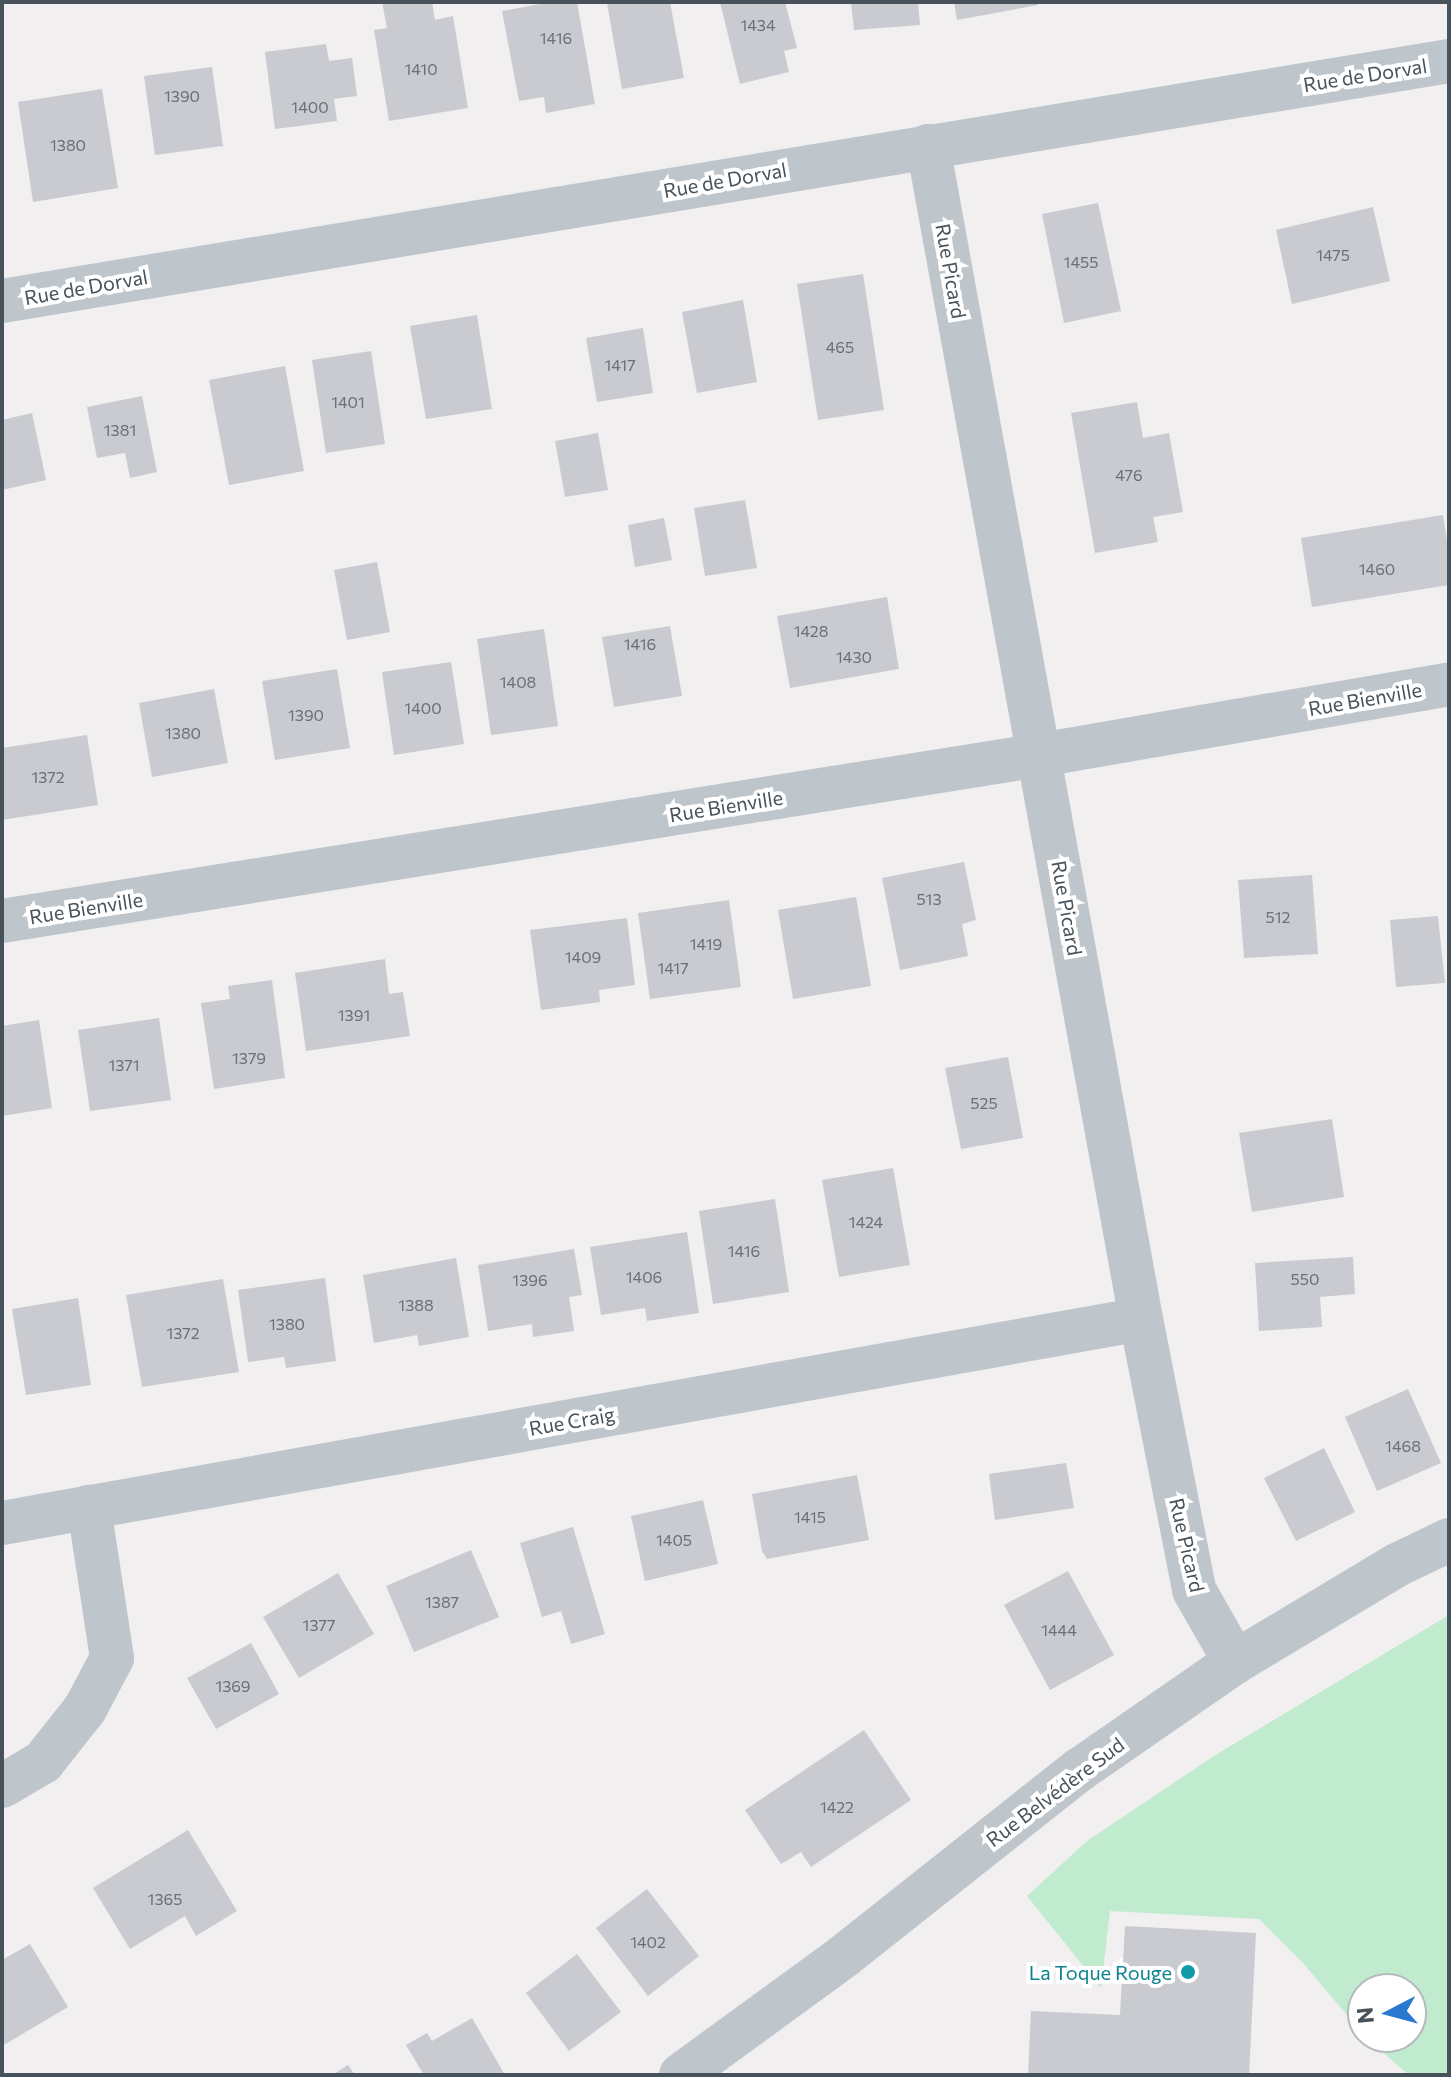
<!DOCTYPE html>
<meta charset="utf-8">
<style>
body{margin:0}
#map{position:relative;width:1451px;height:2077px;overflow:hidden;background:#f1efef;font-family:Commissioner,sans-serif}
div>[style]{position:absolute}
[style*='--x']{left:calc(var(--x)*1px);top:calc(var(--y)*1px);width:calc(var(--w)*1px);rotate:calc(var(--a)*1deg)}
.green>*{inset:0;background:#c1ebcf}
.building>*{inset:0;background:#c9cbd1}
.minor>*{height:44px;margin:-22px;padding:0 22px;transform-origin:22px;border-radius:22px;background:#bec6cc}
.dots>*{width:22px;height:22px;translate:-50% -50%;box-sizing:border-box;border:4px solid #fff;border-radius:50%}
span{translate:-50% -50%;white-space:nowrap;text-align:center;line-height:1.15;-webkit-text-stroke:8px #fff;paint-order:stroke}
.number-label{font-size:16px;color:#687078}
.number-label span{-webkit-text-stroke-width:0}
.street-label{font-size:20px;color:#48525a}
.culture-label{font-size:20px;color:#0d838f}
.right{translate:-100% -50%;text-align:right}
.frame{position:absolute;inset:0;border:4px solid #48525a;pointer-events:none}
.north{position:absolute;left:1347px;top:1973px;width:80px;height:80px;box-sizing:border-box;background:#fff;border:2px solid #b6babd;border-radius:50%;rotate:264deg;font-size:22px;font-weight:700;line-height:32px;text-align:center;color:#48525a}
.north::after{content:'';display:block;margin:auto;width:28px;height:36px;background:#2979d1;clip-path:polygon(50% 0,100% 100%,50% 72%,0 100%)}
</style>
<div id="map">
<div class="green">
<div style="clip-path:polygon(1449px 1615px,1449px 2075px,1409px 2075px,1365px 2037px,1411px 2037px,1411px 1989px,1363px 1989px,1363px 2034px,1304px 1964px,1259px 1919px,1110px 1911px,1101px 1988px,1027px 1896px,1087px 1841px,1217px 1754px)"></div>
</div>
<div class="building">
<div style="clip-path:polygon(382px 2px,432px 2px,435px 20px,453px 16px,468px 108px,389px 121px,374px 30px,387px 28px)"></div>
<div style="clip-path:polygon(551px 2px,577px 2px,595px 104px,546px 113px,544px 97px,519px 101px,502px 11px)"></div>
<div style="clip-path:polygon(613px 2px,670px 2px,684px 78px,622px 89px,607px 3px)"></div>
<div style="clip-path:polygon(720px 2px,785px 2px,797px 48px,784px 51px,789px 72px,740px 84px)"></div>
<div style="clip-path:polygon(851px 2px,918px 2px,920px 25px,854px 30px)"></div>
<div style="clip-path:polygon(954px 2px,1037px 2px,1038px 5px,957px 20px)"></div>
<div style="clip-path:polygon(326px 44px,329px 61px,352px 58px,357px 96px,334px 99px,337px 121px,275px 129px,265px 52px)"></div>
<div style="clip-path:polygon(212px 67px,223px 146px,155px 155px,144px 76px)"></div>
<div style="clip-path:polygon(102px 89px,118px 188px,33px 202px,18px 102px)"></div>
<div style="clip-path:polygon(1098px 203px,1121px 311px,1064px 323px,1042px 214px)"></div>
<div style="clip-path:polygon(1373px 207px,1390px 281px,1292px 304px,1276px 230px)"></div>
<div style="clip-path:polygon(863px 274px,884px 410px,818px 420px,797px 284px)"></div>
<div style="clip-path:polygon(743px 300px,757px 382px,697px 393px,682px 312px)"></div>
<div style="clip-path:polygon(477px 315px,492px 409px,426px 419px,410px 326px)"></div>
<div style="clip-path:polygon(643px 328px,653px 393px,597px 402px,586px 338px)"></div>
<div style="clip-path:polygon(371px 351px,385px 444px,326px 453px,312px 360px)"></div>
<div style="clip-path:polygon(285px 366px,304px 471px,229px 485px,209px 380px)"></div>
<div style="clip-path:polygon(142px 396px,157px 472px,130px 478px,125px 453px,97px 458px,87px 407px)"></div>
<div style="clip-path:polygon(1137px 402px,1143px 438px,1169px 433px,1183px 512px,1153px 517px,1158px 542px,1095px 553px,1071px 413px)"></div>
<div style="clip-path:polygon(32px 413px,46px 480px,2px 490px,2px 420px)"></div>
<div style="clip-path:polygon(598px 433px,608px 490px,565px 497px,555px 441px)"></div>
<div style="clip-path:polygon(745px 500px,757px 568px,705px 576px,694px 508px)"></div>
<div style="clip-path:polygon(1443px 515px,1449px 553px,1449px 585px,1312px 607px,1301px 538px)"></div>
<div style="clip-path:polygon(664px 518px,672px 560px,635px 567px,628px 525px)"></div>
<div style="clip-path:polygon(377px 562px,390px 632px,347px 640px,334px 570px)"></div>
<div style="clip-path:polygon(887px 597px,899px 669px,790px 688px,777px 616px)"></div>
<div style="clip-path:polygon(670px 626px,682px 696px,614px 707px,602px 637px)"></div>
<div style="clip-path:polygon(544px 629px,558px 726px,491px 735px,477px 639px)"></div>
<div style="clip-path:polygon(451px 662px,464px 744px,394px 755px,382px 672px)"></div>
<div style="clip-path:polygon(337px 669px,350px 748px,275px 760px,262px 681px)"></div>
<div style="clip-path:polygon(214px 689px,228px 763px,152px 777px,139px 703px)"></div>
<div style="clip-path:polygon(87px 735px,98px 805px,2px 820px,2px 748px)"></div>
<div style="clip-path:polygon(964px 862px,976px 920px,962px 924px,968px 956px,900px 970px,882px 878px)"></div>
<div style="clip-path:polygon(1312px 875px,1318px 954px,1244px 958px,1238px 880px)"></div>
<div style="clip-path:polygon(856px 897px,871px 986px,793px 999px,778px 910px)"></div>
<div style="clip-path:polygon(729px 900px,741px 987px,650px 999px,638px 913px)"></div>
<div style="clip-path:polygon(1438px 916px,1445px 983px,1396px 987px,1390px 920px)"></div>
<div style="clip-path:polygon(627px 918px,635px 985px,599px 990px,600px 1002px,541px 1010px,530px 930px)"></div>
<div style="clip-path:polygon(385px 959px,389px 994px,403px 992px,410px 1036px,306px 1051px,295px 973px)"></div>
<div style="clip-path:polygon(272px 980px,285px 1078px,214px 1089px,201px 1003px,230px 999px,228px 986px)"></div>
<div style="clip-path:polygon(159px 1018px,171px 1100px,90px 1111px,78px 1030px)"></div>
<div style="clip-path:polygon(39px 1020px,52px 1108px,2px 1116px,2px 1026px)"></div>
<div style="clip-path:polygon(1008px 1057px,1023px 1138px,961px 1149px,945px 1068px)"></div>
<div style="clip-path:polygon(1332px 1119px,1344px 1197px,1252px 1212px,1239px 1133px)"></div>
<div style="clip-path:polygon(893px 1168px,910px 1265px,839px 1277px,822px 1180px)"></div>
<div style="clip-path:polygon(775px 1199px,789px 1292px,713px 1304px,699px 1211px)"></div>
<div style="clip-path:polygon(687px 1232px,699px 1313px,647px 1321px,645px 1308px,601px 1315px,590px 1247px)"></div>
<div style="clip-path:polygon(574px 1249px,582px 1295px,569px 1297px,574px 1331px,533px 1337px,532px 1324px,488px 1331px,478px 1265px)"></div>
<div style="clip-path:polygon(1353px 1257px,1355px 1294px,1320px 1297px,1322px 1327px,1259px 1331px,1255px 1263px)"></div>
<div style="clip-path:polygon(456px 1258px,469px 1337px,419px 1346px,417px 1335px,374px 1343px,363px 1275px)"></div>
<div style="clip-path:polygon(325px 1278px,336px 1361px,286px 1368px,284px 1357px,248px 1362px,238px 1290px)"></div>
<div style="clip-path:polygon(223px 1279px,239px 1372px,142px 1387px,126px 1295px)"></div>
<div style="clip-path:polygon(78px 1298px,91px 1385px,26px 1395px,12px 1309px)"></div>
<div style="clip-path:polygon(1408px 1389px,1441px 1463px,1377px 1491px,1345px 1417px)"></div>
<div style="clip-path:polygon(1324px 1448px,1355px 1512px,1296px 1541px,1264px 1478px)"></div>
<div style="clip-path:polygon(1066px 1463px,1074px 1508px,995px 1520px,989px 1474px)"></div>
<div style="clip-path:polygon(857px 1475px,869px 1540px,767px 1559px,762px 1551px,752px 1494px)"></div>
<div style="clip-path:polygon(703px 1500px,718px 1564px,645px 1581px,631px 1516px)"></div>
<div style="clip-path:polygon(573px 1527px,605px 1634px,571px 1644px,561px 1611px,542px 1617px,520px 1543px)"></div>
<div style="clip-path:polygon(471px 1550px,499px 1617px,414px 1652px,386px 1586px)"></div>
<div style="clip-path:polygon(1068px 1571px,1114px 1655px,1050px 1690px,1004px 1605px)"></div>
<div style="clip-path:polygon(338px 1573px,374px 1634px,299px 1678px,263px 1617px)"></div>
<div style="clip-path:polygon(251px 1643px,279px 1694px,216px 1729px,187px 1678px)"></div>
<div style="clip-path:polygon(864px 1730px,911px 1800px,811px 1867px,801px 1852px,781px 1864px,745px 1810px)"></div>
<div style="clip-path:polygon(188px 1830px,237px 1911px,196px 1936px,185px 1916px,130px 1949px,93px 1888px)"></div>
<div style="clip-path:polygon(647px 1889px,699px 1956px,648px 1996px,596px 1928px)"></div>
<div style="clip-path:polygon(1125px 1926px,1256px 1933px,1249px 2075px,1028px 2075px,1031px 2011px,1120px 2015px)"></div>
<div style="clip-path:polygon(30px 1944px,68px 2007px,2px 2046px,2px 1960px)"></div>
<div style="clip-path:polygon(577px 1954px,621px 2012px,569px 2051px,526px 1993px)"></div>
<div style="clip-path:polygon(472px 2018px,505px 2075px,424px 2075px,406px 2045px,427px 2033px,432px 2041px)"></div>
<div style="clip-path:polygon(348px 2065px,355px 2075px,332px 2075px)"></div>
</div>
<div class="minor">
<div style="--x:928;--y:146;--w:1192;--a:79.71"></div>
<div style="--x:1141;--y:1319;--w:276;--a:78.9"></div>
<div style="--x:1194;--y:1590;--w:83;--a:60.3"></div>
<div style="--x:2;--y:301;--w:1467;--a:-9.42"></div>
<div style="--x:2;--y:921;--w:1051;--a:-9.09"></div>
<div style="--x:1040;--y:755;--w:415;--a:-9.8"></div>
<div style="--x:2;--y:1523;--w:1157;--a:-10.15"></div>
<div style="--x:2;--y:1786;--w:48;--a:-30.3"></div>
<div style="--x:43;--y:1762;--w:68;--a:-51.6"></div>
<div style="--x:85;--y:1709;--w:58;--a:-62.1"></div>
<div style="--x:112;--y:1658;--w:153;--a:-98.7"></div>
<div style="--x:681;--y:2075;--w:202;--a:-36.1"></div>
<div style="--x:844;--y:1956;--w:300;--a:-38.4"></div>
<div style="--x:1079;--y:1770;--w:190;--a:-34.7"></div>
<div style="--x:1235;--y:1662;--w:189;--a:-30.9"></div>
<div style="--x:1397;--y:1565;--w:58;--a:-25.7"></div>
</div>
<div class="dots">
<div style="left:1188px;top:1972px;background:#0f9aa8"></div>
</div>
<div class="number-label">
<span style="left:758px;top:25px">1434</span>
<span style="left:556px;top:38px">1416</span>
<span style="left:421px;top:69px">1410</span>
<span style="left:182px;top:96px">1390</span>
<span style="left:310px;top:107px">1400</span>
<span style="left:68px;top:145px">1380</span>
<span style="left:1333px;top:255px">1475</span>
<span style="left:1081px;top:262px">1455</span>
<span style="left:840px;top:347px">465</span>
<span style="left:620px;top:365px">1417</span>
<span style="left:348px;top:402px">1401</span>
<span style="left:120px;top:430px">1381</span>
<span style="left:1129px;top:475px">476</span>
<span style="left:1377px;top:569px">1460</span>
<span style="left:811px;top:631px">1428</span>
<span style="left:640px;top:644px">1416</span>
<span style="left:854px;top:657px">1430</span>
<span style="left:518px;top:682px">1408</span>
<span style="left:423px;top:708px">1400</span>
<span style="left:306px;top:715px">1390</span>
<span style="left:183px;top:733px">1380</span>
<span style="left:48px;top:777px">1372</span>
<span style="left:929px;top:899px">513</span>
<span style="left:1278px;top:917px">512</span>
<span style="left:706px;top:944px">1419</span>
<span style="left:583px;top:957px">1409</span>
<span style="left:673px;top:968px">1417</span>
<span style="left:354px;top:1015px">1391</span>
<span style="left:249px;top:1058px">1379</span>
<span style="left:124px;top:1065px">1371</span>
<span style="left:984px;top:1103px">525</span>
<span style="left:866px;top:1222px">1424</span>
<span style="left:744px;top:1251px">1416</span>
<span style="left:644px;top:1277px">1406</span>
<span style="left:1305px;top:1279px">550</span>
<span style="left:530px;top:1280px">1396</span>
<span style="left:416px;top:1305px">1388</span>
<span style="left:287px;top:1324px">1380</span>
<span style="left:183px;top:1333px">1372</span>
<span style="left:1403px;top:1446px">1468</span>
<span style="left:810px;top:1517px">1415</span>
<span style="left:674px;top:1540px">1405</span>
<span style="left:442px;top:1602px">1387</span>
<span style="left:319px;top:1625px">1377</span>
<span style="left:1059px;top:1630px">1444</span>
<span style="left:233px;top:1686px">1369</span>
<span style="left:837px;top:1807px">1422</span>
<span style="left:165px;top:1899px">1365</span>
<span style="left:648px;top:1942px">1402</span>
</div>
<div class="street-label">
<span style="left:1365px;top:75px;rotate:-9deg">Rue de Dorval</span>
<span style="left:725px;top:180px;rotate:-10deg">Rue de Dorval</span>
<span style="left:951px;top:271px;rotate:80deg">Rue Picard</span>
<span style="left:86px;top:287px;rotate:-10deg">Rue de Dorval</span>
<span style="left:1365px;top:699px;rotate:-10deg">Rue Bienville</span>
<span style="left:726px;top:806px;rotate:-9deg">Rue Bienville</span>
<span style="left:86px;top:908px;rotate:-9deg">Rue Bienville</span>
<span style="left:1067px;top:908px;rotate:80deg">Rue Picard</span>
<span style="left:572px;top:1421px;rotate:-10deg">Rue Craig</span>
<span style="left:1187px;top:1545px;rotate:77deg">Rue Picard</span>
<span style="left:1055px;top:1792px;rotate:-37deg">Rue Belvédère Sud</span>
</div>
<div class="culture-label">
<span class="right" style="left:1172px;top:1972px">La Toque Rouge</span>
</div>
<div class="frame"></div>
<div class="north">N</div>
</div>
